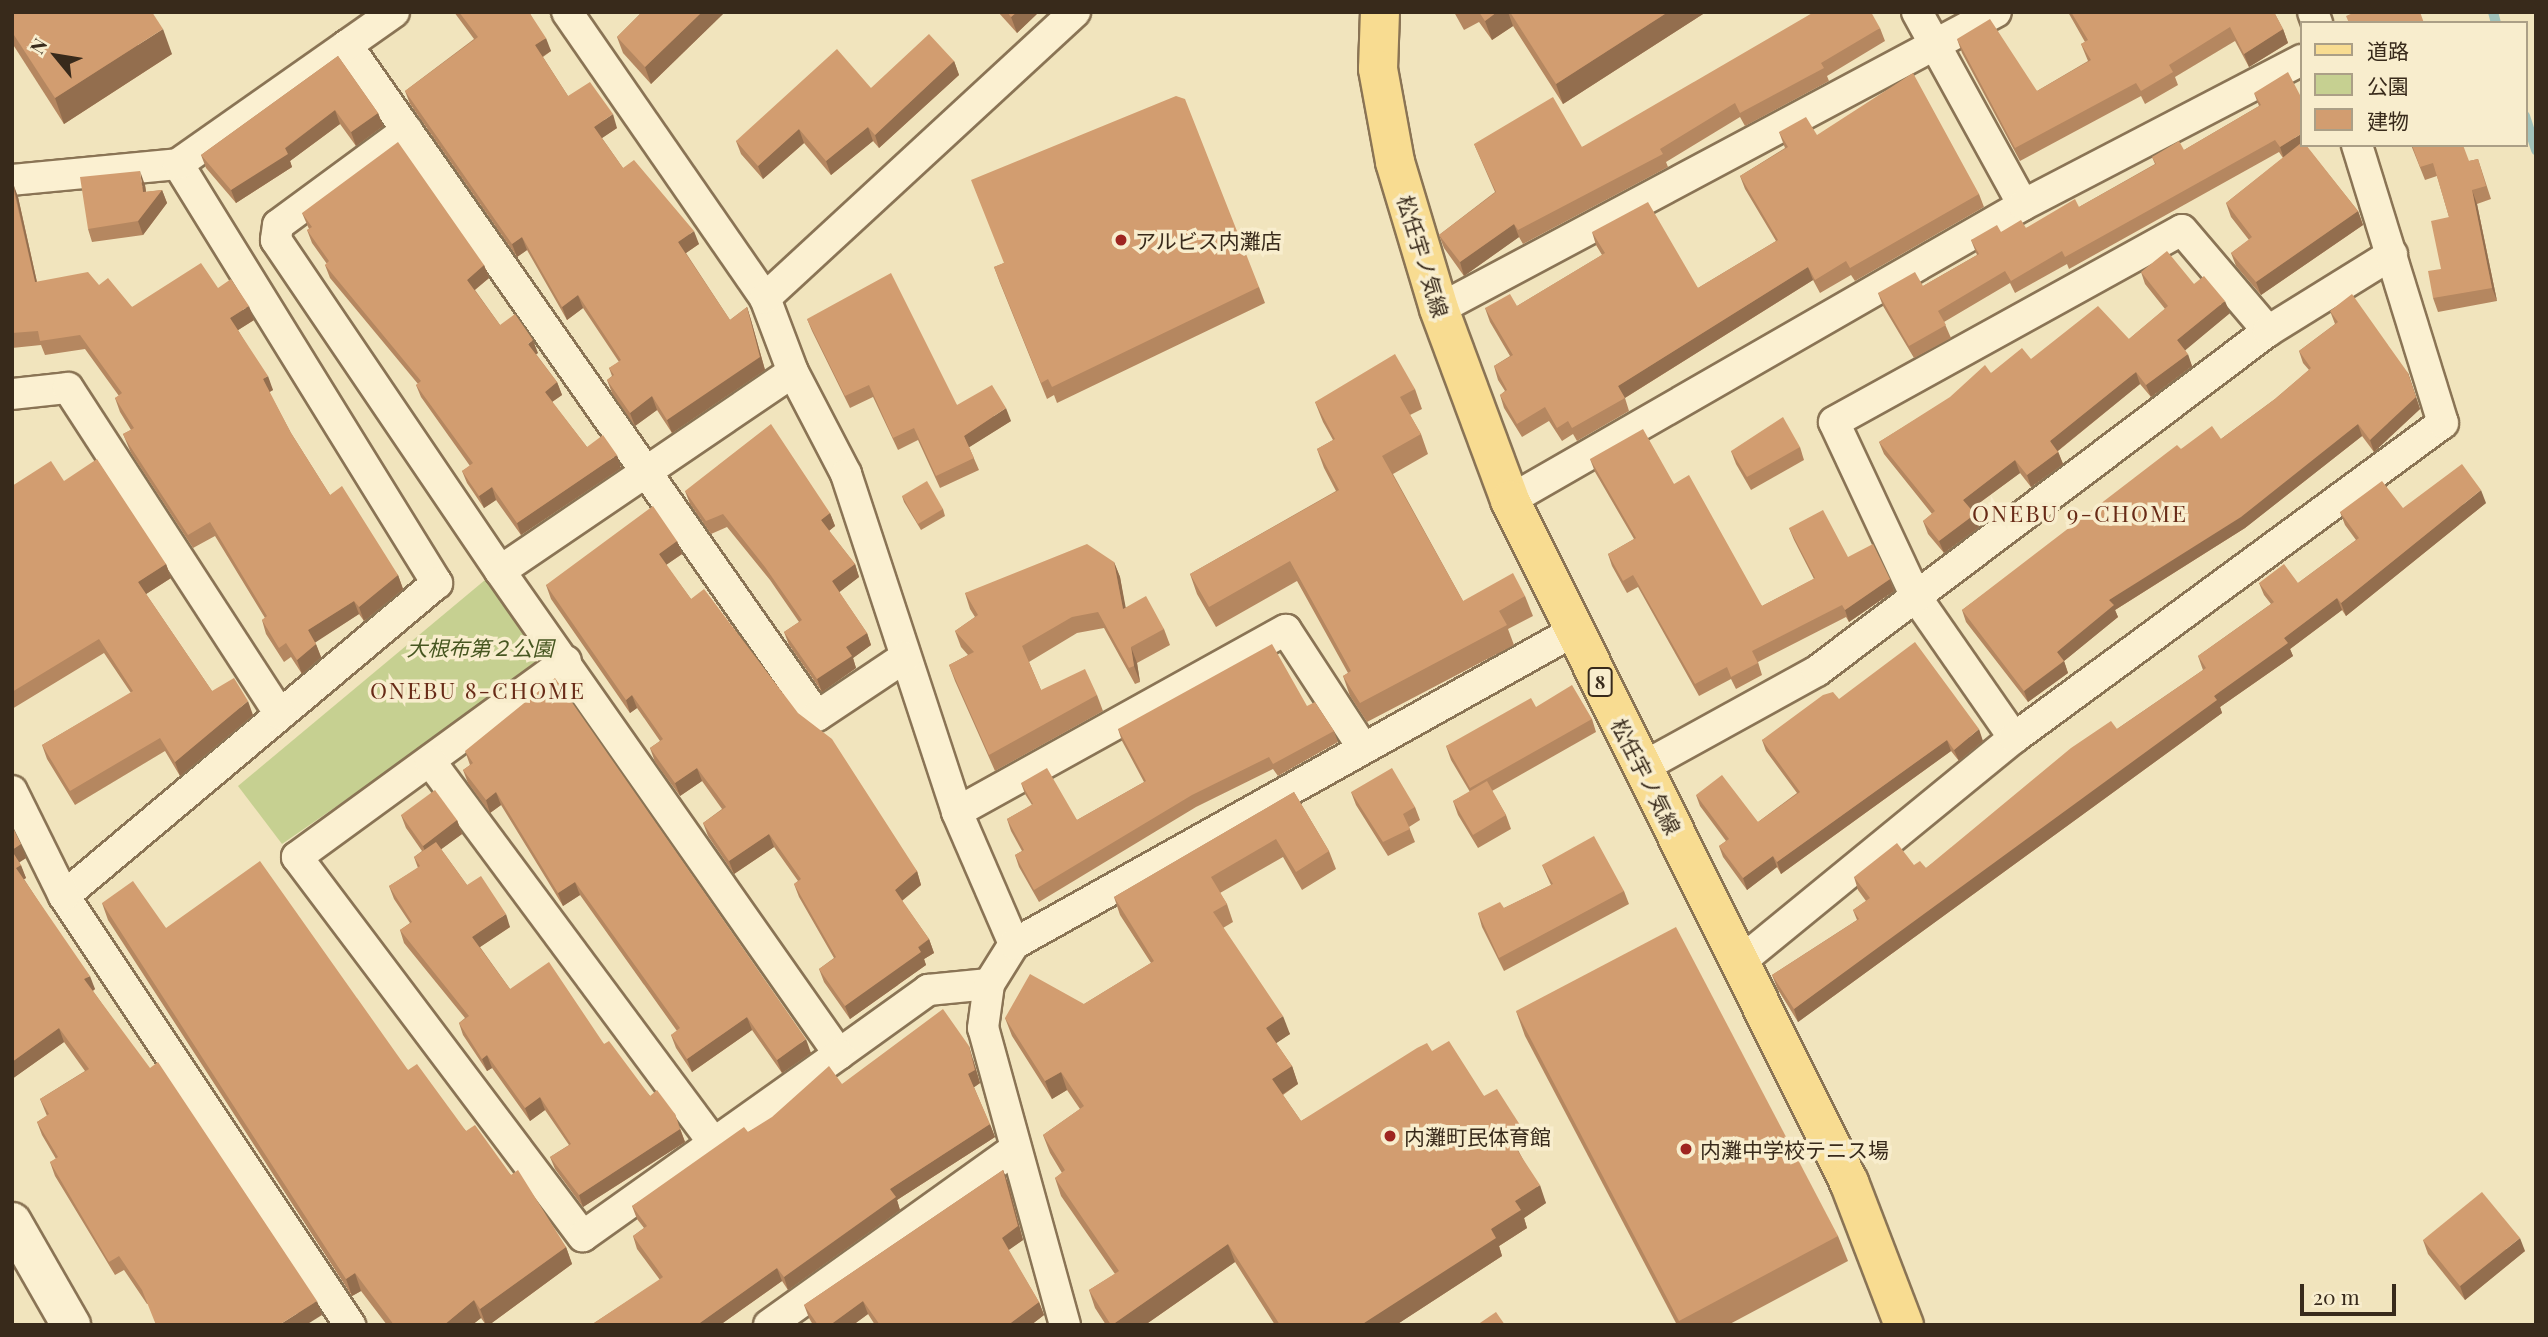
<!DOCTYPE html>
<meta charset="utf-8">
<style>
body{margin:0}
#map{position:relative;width:2548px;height:1337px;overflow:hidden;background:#f1e4bd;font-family:"Playfair Display","Noto Sans JP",serif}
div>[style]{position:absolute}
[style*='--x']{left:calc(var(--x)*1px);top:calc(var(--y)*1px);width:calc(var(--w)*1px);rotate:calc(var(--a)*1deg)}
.green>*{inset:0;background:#c6d091}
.stream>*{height:10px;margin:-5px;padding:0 5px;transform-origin:5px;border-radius:5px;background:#a1c2ba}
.roads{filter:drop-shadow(2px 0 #8a7455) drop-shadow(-2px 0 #8a7455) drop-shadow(0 2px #8a7455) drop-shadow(0 -2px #8a7455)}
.street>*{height:30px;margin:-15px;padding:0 15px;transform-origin:15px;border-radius:15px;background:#fbf0d1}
.secondary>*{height:38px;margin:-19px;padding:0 19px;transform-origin:19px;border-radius:19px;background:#fbf0d1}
.primary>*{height:38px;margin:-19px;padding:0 19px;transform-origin:19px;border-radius:19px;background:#f8dc91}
.wall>*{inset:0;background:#b58760}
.shaded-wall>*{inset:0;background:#936e4e}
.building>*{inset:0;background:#d29d70}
.dots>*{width:19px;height:19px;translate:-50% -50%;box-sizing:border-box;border:4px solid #f8edcd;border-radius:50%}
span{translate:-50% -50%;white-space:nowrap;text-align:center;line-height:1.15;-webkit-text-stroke:7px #f8edcd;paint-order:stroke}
.shield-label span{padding:2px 5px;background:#f8edcd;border:2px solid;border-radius:5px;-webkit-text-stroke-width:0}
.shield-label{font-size:19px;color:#382a1b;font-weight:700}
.poi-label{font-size:21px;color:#382a1b}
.left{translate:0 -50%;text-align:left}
.street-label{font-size:21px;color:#382a1b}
.park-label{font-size:21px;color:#465620;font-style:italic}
.neighbourhood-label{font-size:23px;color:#682b17;letter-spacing:2px}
.frame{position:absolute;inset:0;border:14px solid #382a1b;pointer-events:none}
.legend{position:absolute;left:2300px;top:21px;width:228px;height:126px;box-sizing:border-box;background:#f8edcd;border:2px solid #ab9f86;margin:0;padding:9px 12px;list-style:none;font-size:21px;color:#382a1b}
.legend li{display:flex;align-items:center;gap:14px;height:35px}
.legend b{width:35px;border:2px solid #ab9f86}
.north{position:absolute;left:21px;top:21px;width:70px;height:70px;-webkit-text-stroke:5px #f8edcd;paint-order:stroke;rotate:300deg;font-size:19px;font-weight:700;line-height:28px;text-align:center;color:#382a1b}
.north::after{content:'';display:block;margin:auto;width:24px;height:32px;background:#382a1b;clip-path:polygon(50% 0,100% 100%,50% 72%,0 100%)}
.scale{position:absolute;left:2300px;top:1284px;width:96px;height:32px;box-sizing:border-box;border:4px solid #382a1b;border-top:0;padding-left:9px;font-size:21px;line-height:24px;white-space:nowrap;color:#382a1b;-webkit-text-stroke:5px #f8edcd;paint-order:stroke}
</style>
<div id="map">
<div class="green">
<div style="clip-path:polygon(491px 575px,550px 659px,282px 844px,238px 786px)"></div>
</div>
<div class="stream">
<div style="--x:2493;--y:12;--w:11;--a:75"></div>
<div style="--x:2525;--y:116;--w:36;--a:72"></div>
</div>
<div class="roads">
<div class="street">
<div style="--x:567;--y:12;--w:348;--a:55.3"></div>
<div style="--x:765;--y:298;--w:79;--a:69.3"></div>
<div style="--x:793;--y:372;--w:115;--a:62.5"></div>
<div style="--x:846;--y:474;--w:356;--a:71.8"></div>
<div style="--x:957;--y:812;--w:144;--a:66.6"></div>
<div style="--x:1917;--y:12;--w:220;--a:61.2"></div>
<div style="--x:2313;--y:12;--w:12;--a:70"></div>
<div style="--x:347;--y:45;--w:819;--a:54.99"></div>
<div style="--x:817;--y:716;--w:106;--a:-33.8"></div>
<div style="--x:407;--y:130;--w:160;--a:143.6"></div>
<div style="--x:278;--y:225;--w:15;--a:98"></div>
<div style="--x:276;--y:240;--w:400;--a:55.9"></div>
<div style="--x:500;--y:571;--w:354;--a:-34.2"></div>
<div style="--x:178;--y:164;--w:493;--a:58.3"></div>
<div style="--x:437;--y:583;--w:487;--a:140"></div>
<div style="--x:64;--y:896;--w:516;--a:56.31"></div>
<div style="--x:12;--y:180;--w:167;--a:-5.5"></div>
<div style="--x:178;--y:164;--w:264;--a:-35.1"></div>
<div style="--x:765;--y:298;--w:422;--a:-42.7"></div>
<div style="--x:1439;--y:309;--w:631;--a:-28.07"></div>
<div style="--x:12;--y:394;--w:56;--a:-6.1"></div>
<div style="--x:68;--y:388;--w:389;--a:57"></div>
<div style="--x:1510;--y:500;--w:592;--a:-29.9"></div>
<div style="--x:2023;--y:205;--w:314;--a:-27.5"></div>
<div style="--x:500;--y:571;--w:590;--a:54.94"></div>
<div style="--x:839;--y:1054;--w:110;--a:-35.7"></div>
<div style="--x:928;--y:990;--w:61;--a:-5.6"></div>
<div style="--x:566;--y:661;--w:333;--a:143.9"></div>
<div style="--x:297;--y:857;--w:475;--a:53"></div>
<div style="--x:583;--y:1236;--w:314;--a:-35.4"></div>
<div style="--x:2014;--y:738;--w:172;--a:-124.8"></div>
<div style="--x:1916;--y:597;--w:193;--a:-115.1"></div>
<div style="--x:1834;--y:422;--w:397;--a:-28.9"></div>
<div style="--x:2182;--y:230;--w:133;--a:49.6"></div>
<div style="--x:430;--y:761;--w:472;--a:53.4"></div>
<div style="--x:1643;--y:767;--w:199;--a:-28.9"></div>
<div style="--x:1817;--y:671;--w:565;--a:-37.01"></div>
<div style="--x:2268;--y:331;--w:146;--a:-31.8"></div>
<div style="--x:12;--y:791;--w:117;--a:63.7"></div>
<div style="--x:957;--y:812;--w:376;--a:-29"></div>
<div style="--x:1286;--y:630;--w:137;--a:56.9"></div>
<div style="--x:1740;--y:962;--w:354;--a:-39.3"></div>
<div style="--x:2014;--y:738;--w:532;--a:-36.29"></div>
<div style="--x:2443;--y:423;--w:291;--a:-107.2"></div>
<div style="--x:769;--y:1325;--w:302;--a:-35.6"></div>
<div style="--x:1065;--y:1325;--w:308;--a:-105.4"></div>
<div style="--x:983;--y:1028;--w:44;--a:-82.2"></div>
<div style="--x:989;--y:984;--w:47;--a:-58"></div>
<div style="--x:1014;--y:944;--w:642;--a:-29.2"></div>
</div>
<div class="secondary">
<div style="--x:12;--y:1222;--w:119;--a:60.2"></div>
</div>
<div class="primary">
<div style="--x:1380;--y:12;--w:57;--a:92"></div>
<div style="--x:1378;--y:69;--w:95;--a:79.6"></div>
<div style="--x:1395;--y:162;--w:153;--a:73.3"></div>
<div style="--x:1439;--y:309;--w:204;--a:69.6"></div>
<div style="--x:1510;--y:500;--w:762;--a:63.57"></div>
<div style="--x:1849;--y:1182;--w:153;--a:69"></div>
</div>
</div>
<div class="wall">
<div style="clip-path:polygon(12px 12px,172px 54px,64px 124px,12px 43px)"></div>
<div style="clip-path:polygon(454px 12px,529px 12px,551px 51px,543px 57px,568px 96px,617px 128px,602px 138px,623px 168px,699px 244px,686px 253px,730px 320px,747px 307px,751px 320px,765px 370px,672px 433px,657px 410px,635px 426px,612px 393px,607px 380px,612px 376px,609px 368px,619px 362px,583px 308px,567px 320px,527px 250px,517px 257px,410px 104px,405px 91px,474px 39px)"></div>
<div style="clip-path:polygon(642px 12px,725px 12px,651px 84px,623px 53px,617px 37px)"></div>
<div style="clip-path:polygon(998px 12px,1039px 12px,1017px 33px)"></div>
<div style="clip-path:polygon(1454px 12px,1703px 12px,1703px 14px,1563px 104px,1513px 26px,1492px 40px,1479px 22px,1464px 30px)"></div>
<div style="clip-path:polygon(2068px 12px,2274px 12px,2283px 29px,2288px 43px,2249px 67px,2235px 41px,2175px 77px,2178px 85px,2145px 104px,2141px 96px,2020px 161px,1962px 53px,1957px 39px,2037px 91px,2088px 61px,2081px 44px,2085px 42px)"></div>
<div style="clip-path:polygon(1880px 28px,1885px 41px,1827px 76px,1829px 81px,1745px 126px,1740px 117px,1666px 162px,1668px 167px,1523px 244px,1519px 237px,1464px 276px,1444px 248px,1439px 235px,1495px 192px,1474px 144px,1582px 147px)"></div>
<div style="clip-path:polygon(338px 56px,378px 113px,383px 126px,356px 146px,340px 124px,290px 161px,292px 167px,236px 203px,206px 168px,201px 155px)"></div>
<div style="clip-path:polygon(954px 61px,959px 75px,879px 148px,873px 141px,831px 175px,804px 143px,763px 179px,741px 154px,736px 141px,871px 88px)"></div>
<div style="clip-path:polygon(2254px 93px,2301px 145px,2307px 145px,2306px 146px,2358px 211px,2363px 225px,2261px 295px,2236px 266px,2231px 253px,2249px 240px,2231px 217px,2226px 203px,2283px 158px,2279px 152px,2069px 269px,2067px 264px,2015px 293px,2010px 283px,1944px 322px,1951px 338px,1914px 358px,1883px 306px,1878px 293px,1923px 286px,1977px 255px,1971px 240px,2001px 232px,2026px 228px,2079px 207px,2155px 164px,2152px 157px,2184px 150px,2259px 106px)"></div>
<div style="clip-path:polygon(1779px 132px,1817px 135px,1979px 194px,1984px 207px,1855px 281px,1851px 275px,1820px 293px,1813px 280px,1625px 398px,1629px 411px,1577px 441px,1573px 434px,1562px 441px,1549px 421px,1522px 437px,1504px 408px,1500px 395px,1505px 391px,1498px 380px,1494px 366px,1510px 356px,1490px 322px,1485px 308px,1517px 306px,1602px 255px,1596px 245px,1592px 232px,1698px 288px,1776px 241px,1745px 189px,1740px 176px,1785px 148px)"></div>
<div style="clip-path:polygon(2411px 145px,2469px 161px,2478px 159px,2491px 199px,2477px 204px,2497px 301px,2438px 312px,2433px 298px,2441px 269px,2449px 217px,2437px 176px,2425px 180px)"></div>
<div style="clip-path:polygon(12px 183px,18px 197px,37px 282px,99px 285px,132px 307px,218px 288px,254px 320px,238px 330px,273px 390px,269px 392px,291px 433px,330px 495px,398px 575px,403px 589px,364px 621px,359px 614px,315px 642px,321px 657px,302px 674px,291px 657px,284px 662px,266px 634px,262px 620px,265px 618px,215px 536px,193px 548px,131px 453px,123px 434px,131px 430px,120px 412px,115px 398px,119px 396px,85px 349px,45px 355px,41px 345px,12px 348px)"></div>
<div style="clip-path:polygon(145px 185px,146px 192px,162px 190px,167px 203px,143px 235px,92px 242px,88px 229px)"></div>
<div style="clip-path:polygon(302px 213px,484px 265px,489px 278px,475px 290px,500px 325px,538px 353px,536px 354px,557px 382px,562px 395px,552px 402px,587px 447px,621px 468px,521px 535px,496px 500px,484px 508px,467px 483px,462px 471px,470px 466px,421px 397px,416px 385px,418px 384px,330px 278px,325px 265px,327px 264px,312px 243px,307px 230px,309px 229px)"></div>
<div style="clip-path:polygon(1004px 263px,1259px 287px,1265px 303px,1057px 403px,1054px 395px,1047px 399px,1000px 283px,994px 267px)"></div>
<div style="clip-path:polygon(2141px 272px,2194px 284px,2230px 313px,2185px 350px,2192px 366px,2151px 397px,2140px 384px,2058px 451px,2063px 464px,2031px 487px,2020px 473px,1971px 509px,1979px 527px,1944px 553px,1928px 534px,1923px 521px,1932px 514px,1884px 454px,1879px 442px,1991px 373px,2031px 359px,2129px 339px,2165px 309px,2145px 284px)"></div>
<div style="clip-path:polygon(2330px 311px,2408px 373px,2420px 409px,2374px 452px,2362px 436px,2245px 528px,2115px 610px,2118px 617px,2064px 661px,2068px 673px,2028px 702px,1966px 622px,1962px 610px,2181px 449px,2221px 439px,2275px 399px,2309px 370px,2303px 363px,2299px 351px,2335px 324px)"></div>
<div style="clip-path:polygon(807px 319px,957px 405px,1011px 421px,969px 447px,979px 470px,940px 488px,918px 440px,898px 450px,873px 397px,850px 408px,812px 331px)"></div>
<div style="clip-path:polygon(1415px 389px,1422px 409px,1410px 415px,1421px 434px,1428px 454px,1393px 474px,1463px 601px,1525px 596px,1533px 616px,1508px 629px,1514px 645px,1367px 722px,1350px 696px,1343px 676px,1348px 673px,1297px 581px,1216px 627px,1197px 594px,1190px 574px,1336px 491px,1324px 468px,1317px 449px,1333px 440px,1323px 422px,1315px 402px)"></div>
<div style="clip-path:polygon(1800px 447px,1804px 460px,1751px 490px,1736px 464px,1731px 451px)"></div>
<div style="clip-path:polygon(1590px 459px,1674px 484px,1762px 606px,1814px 579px,1794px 540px,1789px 528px,1890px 579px,1894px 591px,1849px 622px,1846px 617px,1758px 662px,1762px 675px,1736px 689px,1731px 679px,1699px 696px,1638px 587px,1627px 593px,1612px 566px,1608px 554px,1634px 539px,1595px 472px)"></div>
<div style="clip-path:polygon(64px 481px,166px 564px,171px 578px,146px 594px,212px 691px,253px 715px,180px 776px,165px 751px,75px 805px,47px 759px,42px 745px,131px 693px,104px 653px,12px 709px,12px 486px)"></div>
<div style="clip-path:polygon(685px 491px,830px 513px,835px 526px,829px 531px,855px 564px,859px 577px,839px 592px,867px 633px,871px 645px,853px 658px,856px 668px,822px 692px,789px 645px,784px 632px,799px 622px,770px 580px,727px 527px,711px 534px,690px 504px)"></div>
<div style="clip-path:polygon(902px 496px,943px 509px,945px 516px,921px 530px,904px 502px)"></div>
<div style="clip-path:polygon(2486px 503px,2346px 616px,2342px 610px,2290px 649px,2293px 656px,2220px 707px,2222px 713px,1798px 1022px,1777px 988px,1772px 975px,1857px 920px,1853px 910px,1866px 901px,1858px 890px,1854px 877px,1914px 865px,1926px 868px,2117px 729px,2203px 670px,2198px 656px,2271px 604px,2264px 595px,2259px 583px,2298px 583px,2356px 540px,2345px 525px,2340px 512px)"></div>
<div style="clip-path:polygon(677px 541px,682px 554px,666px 565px,691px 599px,917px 871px,921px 885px,902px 901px,929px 939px,934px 953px,924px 959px,926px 965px,850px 1019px,824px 982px,819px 969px,834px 958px,799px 897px,794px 884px,798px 881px,774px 847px,734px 874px,708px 836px,703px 823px,722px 809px,702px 781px,680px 796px,655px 762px,650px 748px,660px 741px,637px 708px,630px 713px,551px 599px,546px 585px)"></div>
<div style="clip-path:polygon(1114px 562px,1120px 577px,1125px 607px,1164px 629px,1170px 645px,1137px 663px,1140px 682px,1135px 684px,1104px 628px,1077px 633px,1029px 662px,1041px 690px,1097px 695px,1103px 711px,995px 771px,955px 681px,949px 665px,968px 655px,961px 647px,955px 631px,975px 617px,970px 609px,965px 593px)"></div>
<div style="clip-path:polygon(1839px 699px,1983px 741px,1959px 761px,1951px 751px,1781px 874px,1777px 867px,1747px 890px,1723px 857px,1719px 846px,1726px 841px,1700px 806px,1696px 795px,1758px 822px,1797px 793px,1766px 751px,1762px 740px)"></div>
<div style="clip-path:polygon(1307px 706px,1334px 731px,1338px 742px,1278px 776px,1273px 769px,1196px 807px,1039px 902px,1019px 867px,1015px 855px,1022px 851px,1011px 831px,1007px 819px,1032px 805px,1025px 794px,1021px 783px,1077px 820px,1144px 782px,1122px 741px,1118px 729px)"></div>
<div style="clip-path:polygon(1536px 707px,1592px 719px,1596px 732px,1492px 791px,1506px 815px,1511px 829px,1478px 848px,1458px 815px,1453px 801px,1470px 792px,1451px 760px,1446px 746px)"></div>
<div style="clip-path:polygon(465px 751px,811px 1053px,782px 1073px,752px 1030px,692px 1072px,676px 1048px,671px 1035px,677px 1031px,580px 895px,563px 906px,501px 805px,490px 813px,468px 783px,463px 770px,470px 765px)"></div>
<div style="clip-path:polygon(1294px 792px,1329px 851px,1336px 869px,1302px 890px,1283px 857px,1220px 893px,1227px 904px,1233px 922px,1223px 928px,1290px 1034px,1276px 1043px,1292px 1066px,1298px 1084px,1283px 1095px,1301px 1121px,1432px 1051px,1484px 1096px,1520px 1125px,1526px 1143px,1517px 1148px,1546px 1203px,1524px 1218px,1527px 1228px,1499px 1246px,1502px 1256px,1396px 1325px,1275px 1325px,1235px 1262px,1145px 1325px,1106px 1325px,1095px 1308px,1089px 1290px,1115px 1274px,1061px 1196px,1055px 1178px,1062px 1173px,1050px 1153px,1043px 1135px,1080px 1109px,1067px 1090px,1052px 1099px,1012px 1036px,1005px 1018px,1084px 1004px,1151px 963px,1120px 915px,1114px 897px)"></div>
<div style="clip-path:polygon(1351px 792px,1415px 807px,1420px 820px,1409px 827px,1415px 842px,1388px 856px,1356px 805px)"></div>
<div style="clip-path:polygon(401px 815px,457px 820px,462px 834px,441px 849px,467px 885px,510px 927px,480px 947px,510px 989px,604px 1044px,650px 1096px,675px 1114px,685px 1142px,583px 1207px,555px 1169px,550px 1157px,569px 1145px,545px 1110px,530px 1121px,492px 1068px,487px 1071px,463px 1035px,459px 1023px,465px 1018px,404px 943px,400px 930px,410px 923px,394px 899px,389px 886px,418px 868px,414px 857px,422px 851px,406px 828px)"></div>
<div style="clip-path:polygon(12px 826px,26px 858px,19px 862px,26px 878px,24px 879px,95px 989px,93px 991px,322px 1315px,147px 1304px,124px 1270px,115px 1275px,55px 1176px,50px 1162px,56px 1159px,42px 1135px,37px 1122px,47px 1116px,40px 1099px,85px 1071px,64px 1042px,12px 1079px)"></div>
<div style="clip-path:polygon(1542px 865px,1624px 891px,1629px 904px,1504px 971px,1482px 927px,1478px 913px,1504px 908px,1551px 885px)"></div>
<div style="clip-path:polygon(102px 903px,166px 928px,408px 1070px,466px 1131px,511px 1175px,566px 1247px,572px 1264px,489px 1325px,486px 1325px,481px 1318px,472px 1325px,387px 1325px,361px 1291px,352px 1296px,108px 920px)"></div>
<div style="clip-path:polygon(1516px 1011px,1838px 1236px,1848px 1261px,1728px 1325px,1677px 1325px,1525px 1036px)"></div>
<div style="clip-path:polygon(973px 1059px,980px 1083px,974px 1087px,995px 1137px,897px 1200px,900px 1210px,788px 1290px,782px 1281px,720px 1325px,591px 1325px,660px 1280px,637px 1249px,633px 1236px,644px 1228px,637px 1219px,632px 1206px,748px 1132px,842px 1084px)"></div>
<div style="clip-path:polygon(1003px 1170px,1008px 1183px,1023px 1240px,1008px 1250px,1039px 1302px,1044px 1315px,1031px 1325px,875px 1325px,868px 1314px,853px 1325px,813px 1325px,809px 1318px,804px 1305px)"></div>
<div style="clip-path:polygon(2423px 1240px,2525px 1251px,2465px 1300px,2428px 1254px)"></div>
</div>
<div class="shaded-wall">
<div style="clip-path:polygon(702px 12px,725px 12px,651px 84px,645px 67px)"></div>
<div style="clip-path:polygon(1017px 12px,1039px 12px,1017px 33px,1011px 17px)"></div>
<div style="clip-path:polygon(1497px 12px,1508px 12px,1513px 26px,1492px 40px,1485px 21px)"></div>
<div style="clip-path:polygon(1668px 12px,1703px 12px,1703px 14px,1563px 104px,1556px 84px)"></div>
<div style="clip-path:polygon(163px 29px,172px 54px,64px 124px,55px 98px)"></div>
<div style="clip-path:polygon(2283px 29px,2288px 43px,2249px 67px,2244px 54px)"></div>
<div style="clip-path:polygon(546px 38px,551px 51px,540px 58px,535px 45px)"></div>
<div style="clip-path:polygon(954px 61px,959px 75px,879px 148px,875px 135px)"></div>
<div style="clip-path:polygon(335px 110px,340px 124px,290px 161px,292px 167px,236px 203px,231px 190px)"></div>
<div style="clip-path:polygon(378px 113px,383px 126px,356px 146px,351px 132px)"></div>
<div style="clip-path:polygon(613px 114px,617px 128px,599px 140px,594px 127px)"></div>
<div style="clip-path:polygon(868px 127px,873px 141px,831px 175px,826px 161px)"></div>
<div style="clip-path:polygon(799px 129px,804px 143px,763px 179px,758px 166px)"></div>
<div style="clip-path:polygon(2301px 134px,2301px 145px,2307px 145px,2284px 159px,2280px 147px)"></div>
<div style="clip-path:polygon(140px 171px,145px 185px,148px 205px,143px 192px)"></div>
<div style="clip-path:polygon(13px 183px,18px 197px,40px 296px,35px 282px)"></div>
<div style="clip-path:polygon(162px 190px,167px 203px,143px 235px,138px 221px)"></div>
<div style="clip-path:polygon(2472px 190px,2477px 204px,2497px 301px,2492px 288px)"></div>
<div style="clip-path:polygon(2358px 211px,2363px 225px,2261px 295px,2256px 282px)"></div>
<div style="clip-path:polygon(1514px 224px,1519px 237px,1464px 276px,1460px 262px)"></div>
<div style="clip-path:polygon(694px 231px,699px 244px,683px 255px,678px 242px)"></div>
<div style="clip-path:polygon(522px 237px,527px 250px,517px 257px,512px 244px)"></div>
<div style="clip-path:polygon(484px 265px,489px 278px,472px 292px,467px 280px)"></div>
<div style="clip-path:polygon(1808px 267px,1813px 280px,1623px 399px,1618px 386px)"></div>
<div style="clip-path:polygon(578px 295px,583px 308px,567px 320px,562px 307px)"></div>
<div style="clip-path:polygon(2225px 301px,2230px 313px,2182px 353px,2177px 340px)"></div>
<div style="clip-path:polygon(249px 306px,254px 320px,235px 332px,230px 318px)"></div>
<div style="clip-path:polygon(747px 307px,751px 320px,765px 370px,672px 433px,667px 420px)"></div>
<div style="clip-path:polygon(533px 340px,538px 353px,532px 357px,528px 344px)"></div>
<div style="clip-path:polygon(2188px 354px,2192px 366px,2151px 397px,2146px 385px)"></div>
<div style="clip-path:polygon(2136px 372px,2140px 384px,2055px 453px,2050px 441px)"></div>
<div style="clip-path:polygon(2408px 373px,2420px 409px,2374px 452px,2370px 440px)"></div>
<div style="clip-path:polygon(268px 376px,273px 390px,268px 393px,263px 379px)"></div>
<div style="clip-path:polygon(557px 382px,562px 395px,549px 404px,545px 392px)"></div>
<div style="clip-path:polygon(652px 396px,657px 410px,635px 426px,630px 413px)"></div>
<div style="clip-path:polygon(1006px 408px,1011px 421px,968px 448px,964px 436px)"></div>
<div style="clip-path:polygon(2358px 424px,2362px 436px,2245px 528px,2115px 610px,2118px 617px,2064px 661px,2068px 673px,2028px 702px,2024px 691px,2057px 652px,2109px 600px)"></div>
<div style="clip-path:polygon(2058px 452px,2063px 464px,2031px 487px,2027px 475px)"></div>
<div style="clip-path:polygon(617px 455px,621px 468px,521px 535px,517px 523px)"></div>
<div style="clip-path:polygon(2015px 460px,2020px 473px,1967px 512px,1963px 500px)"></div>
<div style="clip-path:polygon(492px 487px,496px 500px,484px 508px,479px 496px)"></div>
<div style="clip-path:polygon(2481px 490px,2486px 503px,2346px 616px,2341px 603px)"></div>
<div style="clip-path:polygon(830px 513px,835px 526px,826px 533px,821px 520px)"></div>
<div style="clip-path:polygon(1975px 514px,1979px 527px,1944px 553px,1939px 541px)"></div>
<div style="clip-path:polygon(677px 541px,682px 554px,663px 567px,659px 554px)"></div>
<div style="clip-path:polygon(1114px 562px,1120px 577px,1129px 625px,1123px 609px)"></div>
<div style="clip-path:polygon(166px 564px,171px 578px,143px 596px,138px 582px)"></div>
<div style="clip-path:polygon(855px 564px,859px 577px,837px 594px,832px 581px)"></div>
<div style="clip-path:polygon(398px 575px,403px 589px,364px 621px,359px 607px)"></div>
<div style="clip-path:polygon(1890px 579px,1894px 591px,1849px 622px,1845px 610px)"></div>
<div style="clip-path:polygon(2337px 598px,2342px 610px,2290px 649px,2293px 656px,2220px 707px,2222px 713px,1798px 1022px,1794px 1009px,2214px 696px,2284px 638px)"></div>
<div style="clip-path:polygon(354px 601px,359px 614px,313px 644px,308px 630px)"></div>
<div style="clip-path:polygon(867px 633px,871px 645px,853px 658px,856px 668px,822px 692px,817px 679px,846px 647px)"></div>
<div style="clip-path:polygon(316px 644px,321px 657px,302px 674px,297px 660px)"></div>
<div style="clip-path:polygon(1131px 647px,1137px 663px,1140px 682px,1134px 666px)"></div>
<div style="clip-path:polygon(632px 695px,637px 708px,630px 713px,626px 700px)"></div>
<div style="clip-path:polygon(248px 701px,253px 715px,180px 776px,175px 762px)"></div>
<div style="clip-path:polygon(1979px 729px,1983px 741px,1959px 761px,1954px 750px)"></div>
<div style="clip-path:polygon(1947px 740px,1951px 751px,1781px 874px,1777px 862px)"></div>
<div style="clip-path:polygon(697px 768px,702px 781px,680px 796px,675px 783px)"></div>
<div style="clip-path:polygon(496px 792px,501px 805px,490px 813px,486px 800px)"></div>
<div style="clip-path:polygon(457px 820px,462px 834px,428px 859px,423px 846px)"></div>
<div style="clip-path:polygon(769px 834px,774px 847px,734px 874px,729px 861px)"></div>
<div style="clip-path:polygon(21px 844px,26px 858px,17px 864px,12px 850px)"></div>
<div style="clip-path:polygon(1773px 856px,1777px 867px,1747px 890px,1743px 878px)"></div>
<div style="clip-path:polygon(21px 865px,26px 878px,21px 881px,16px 868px)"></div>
<div style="clip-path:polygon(917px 871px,921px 885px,899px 903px,895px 890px)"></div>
<div style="clip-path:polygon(575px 882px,580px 895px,563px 906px,558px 893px)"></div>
<div style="clip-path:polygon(506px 914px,510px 927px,477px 949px,472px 937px)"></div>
<div style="clip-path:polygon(929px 939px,934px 953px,924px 959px,926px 965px,850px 1019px,845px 1006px)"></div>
<div style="clip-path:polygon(90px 976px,95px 989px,89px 993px,84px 979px)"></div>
<div style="clip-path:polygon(1283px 1016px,1290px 1034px,1272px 1046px,1266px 1028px)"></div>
<div style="clip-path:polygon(747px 1017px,752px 1030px,692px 1072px,687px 1059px)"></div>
<div style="clip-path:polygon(59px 1028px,64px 1042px,12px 1079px,12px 1062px)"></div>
<div style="clip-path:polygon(806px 1039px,811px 1053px,782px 1073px,777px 1060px)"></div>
<div style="clip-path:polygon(969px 1046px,980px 1083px,973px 1088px,968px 1074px)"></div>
<div style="clip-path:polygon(487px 1055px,492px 1068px,487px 1071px,482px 1059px)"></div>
<div style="clip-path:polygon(1292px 1066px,1298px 1084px,1278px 1097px,1272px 1079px)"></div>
<div style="clip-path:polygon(1061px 1072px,1067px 1090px,1052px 1099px,1045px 1081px)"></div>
<div style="clip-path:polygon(540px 1097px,545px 1110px,530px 1121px,525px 1108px)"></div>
<div style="clip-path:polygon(990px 1124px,995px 1137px,897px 1200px,900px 1210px,788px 1290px,784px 1277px,890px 1189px)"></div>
<div style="clip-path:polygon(680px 1129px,685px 1142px,583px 1207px,579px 1195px)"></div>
<div style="clip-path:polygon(1003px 1170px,1008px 1183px,1023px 1240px,1006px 1252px,1002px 1238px)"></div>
<div style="clip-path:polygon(1540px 1185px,1546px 1203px,1524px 1218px,1527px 1228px,1499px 1246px,1502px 1256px,1396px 1325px,1361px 1325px,1491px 1229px,1515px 1201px)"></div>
<div style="clip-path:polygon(2520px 1238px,2525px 1251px,2465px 1300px,2460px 1286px)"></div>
<div style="clip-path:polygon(1228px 1244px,1235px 1262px,1145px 1325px,1112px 1325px)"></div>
<div style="clip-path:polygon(566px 1247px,572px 1264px,489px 1325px,486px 1325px,480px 1309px)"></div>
<div style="clip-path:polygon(777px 1268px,782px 1281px,720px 1325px,697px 1325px)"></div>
<div style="clip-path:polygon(355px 1273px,361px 1291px,352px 1296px,346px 1279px)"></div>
<div style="clip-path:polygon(474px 1300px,481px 1318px,472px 1325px,444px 1325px)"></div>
<div style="clip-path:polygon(317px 1301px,322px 1315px,306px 1325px,279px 1325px)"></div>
<div style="clip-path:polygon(863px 1301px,868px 1314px,853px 1325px,830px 1325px)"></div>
<div style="clip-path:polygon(1039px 1302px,1044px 1315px,1031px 1325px,1008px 1325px)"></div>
</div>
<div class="building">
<div style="clip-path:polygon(12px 12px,152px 12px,163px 29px,55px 98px,12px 32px)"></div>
<div style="clip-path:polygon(459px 12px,529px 12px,546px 38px,535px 45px,568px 96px,590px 82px,613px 114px,594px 127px,623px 168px,634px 160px,694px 231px,678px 242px,730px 320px,747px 307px,760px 357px,667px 420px,652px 396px,630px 413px,607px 380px,614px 375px,609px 368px,621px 360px,578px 295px,562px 307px,522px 237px,512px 244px,405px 91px,478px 37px)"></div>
<div style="clip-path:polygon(642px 12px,702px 12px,645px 67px,617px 37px)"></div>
<div style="clip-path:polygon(1007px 12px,1017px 12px,1011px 17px)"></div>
<div style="clip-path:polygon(1479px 12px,1497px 12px,1485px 21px)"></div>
<div style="clip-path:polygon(1510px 12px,1668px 12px,1556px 84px)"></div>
<div style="clip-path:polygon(1814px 12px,1871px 12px,1880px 28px,1821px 63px,1824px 68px,1740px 113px,1735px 103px,1660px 149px,1663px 154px,1518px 230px,1514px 224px,1460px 262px,1439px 235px,1496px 192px,1474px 144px,1553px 97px,1582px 147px)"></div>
<div style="clip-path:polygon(2071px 12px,2274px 12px,2283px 29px,2244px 54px,2230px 27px,2169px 65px,2173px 72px,2141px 91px,2136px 83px,2015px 148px,1957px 39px,1990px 19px,2037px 91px,2091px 60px,2081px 44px,2088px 40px)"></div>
<div style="clip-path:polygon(2352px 12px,2420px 12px,2424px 23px,2349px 23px,2346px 16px,2353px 13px)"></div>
<div style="clip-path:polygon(929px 34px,954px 61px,875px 135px,868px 127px,826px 161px,799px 129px,758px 166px,736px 141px,837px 49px,871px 88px)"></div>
<div style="clip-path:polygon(338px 56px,378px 113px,351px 132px,335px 110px,285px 148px,288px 154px,231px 190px,201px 155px)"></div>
<div style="clip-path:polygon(2288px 72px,2301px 97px,2301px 134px,2280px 147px,2275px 140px,2065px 257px,2062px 251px,2011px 281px,2005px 271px,1938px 311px,1946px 325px,1909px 346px,1878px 293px,1915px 272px,1923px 286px,1979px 254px,1971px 240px,1997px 225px,2001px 232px,2021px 220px,2026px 228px,2075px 199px,2079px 207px,2156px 164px,2152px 157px,2179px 141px,2184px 150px,2261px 105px,2254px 93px)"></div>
<div style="clip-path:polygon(1913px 73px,1979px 194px,1850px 268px,1846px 261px,1815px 280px,1808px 267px,1618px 386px,1625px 398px,1572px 428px,1568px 421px,1557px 428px,1545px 407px,1517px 424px,1500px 395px,1507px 390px,1494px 366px,1513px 355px,1485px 308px,1510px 294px,1517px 306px,1605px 253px,1592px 232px,1648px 202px,1698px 288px,1778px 240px,1740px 176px,1788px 147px,1779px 132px,1806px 117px,1817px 135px)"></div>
<div style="clip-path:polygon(1176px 96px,1185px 99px,1259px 287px,1052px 387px,1048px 379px,1041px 383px,994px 267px,1004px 263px,971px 180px)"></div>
<div style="clip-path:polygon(398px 142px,484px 265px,467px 280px,500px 325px,515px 314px,533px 340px,528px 344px,557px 382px,545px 392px,587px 447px,603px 435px,617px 455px,517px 523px,492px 487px,479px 496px,462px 471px,473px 463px,416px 385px,421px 381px,325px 265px,329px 261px,307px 230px,312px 227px,302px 213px)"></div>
<div style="clip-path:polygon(2301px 143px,2301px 145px,2306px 145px,2358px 211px,2256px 282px,2231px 253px,2252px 237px,2226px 203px)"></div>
<div style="clip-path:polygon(2412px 145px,2463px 145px,2469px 161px,2478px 159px,2486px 186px,2472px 190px,2492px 288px,2433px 298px,2428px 271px,2441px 269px,2431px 221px,2449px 217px,2433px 163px,2420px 167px)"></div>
<div style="clip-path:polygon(140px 171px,143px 192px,162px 190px,138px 221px,88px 229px,80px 177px)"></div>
<div style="clip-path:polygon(12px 183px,35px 282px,88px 272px,99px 285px,108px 278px,132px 307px,201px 263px,218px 288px,231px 279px,249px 306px,230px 318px,268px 376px,263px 379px,291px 433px,330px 495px,342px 486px,398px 575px,359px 607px,354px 601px,308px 630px,316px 644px,297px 660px,286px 643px,279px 648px,262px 620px,267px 616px,210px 522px,188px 535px,126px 440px,123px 434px,134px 428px,115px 398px,122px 393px,80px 335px,40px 341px,38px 331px,12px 333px)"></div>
<div style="clip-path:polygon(2167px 251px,2194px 284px,2204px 276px,2225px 301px,2177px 340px,2188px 354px,2146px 385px,2136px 372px,2050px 441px,2058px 452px,2027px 475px,2015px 460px,1963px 500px,1975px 514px,1939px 541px,1923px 521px,1935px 511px,1879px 442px,1950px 397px,1985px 365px,1991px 373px,2022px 348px,2031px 359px,2098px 306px,2129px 339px,2168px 306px,2141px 272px)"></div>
<div style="clip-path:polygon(891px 273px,957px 405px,992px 385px,1006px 408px,964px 436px,974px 458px,936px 476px,914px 428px,893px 438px,869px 385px,845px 396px,807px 319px)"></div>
<div style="clip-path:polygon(2352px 294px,2408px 373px,2416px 397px,2370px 440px,2358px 424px,2241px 517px,2109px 600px,2114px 605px,2057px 652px,2064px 661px,2024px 691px,1962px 610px,2177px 445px,2181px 449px,2212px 426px,2221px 439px,2275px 399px,2311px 368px,2299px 351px,2338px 322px,2330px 311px)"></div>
<div style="clip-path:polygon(1395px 354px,1415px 389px,1400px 397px,1421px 434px,1382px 456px,1463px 601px,1513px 573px,1525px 596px,1499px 611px,1507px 625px,1360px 703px,1343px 676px,1351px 671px,1290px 561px,1209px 607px,1190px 574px,1339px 490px,1317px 449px,1335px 439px,1315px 402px)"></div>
<div style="clip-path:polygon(1783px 417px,1800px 447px,1747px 477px,1731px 451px)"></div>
<div style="clip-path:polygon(771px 424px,830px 513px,821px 520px,855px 564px,832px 581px,867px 633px,846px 647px,852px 656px,817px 679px,784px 632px,802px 620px,765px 567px,723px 514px,706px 521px,685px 491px)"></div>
<div style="clip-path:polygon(1643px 429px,1674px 484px,1689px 475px,1762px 606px,1815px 578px,1789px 528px,1823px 510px,1848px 557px,1873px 544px,1890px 579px,1845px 610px,1842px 605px,1752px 651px,1758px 663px,1731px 677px,1727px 667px,1695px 684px,1633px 575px,1623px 581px,1608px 554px,1636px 538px,1590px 459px)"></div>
<div style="clip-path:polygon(97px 459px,166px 564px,138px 582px,212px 691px,234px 678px,248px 701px,175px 762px,160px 738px,70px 791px,42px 745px,133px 691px,99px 639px,12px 692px,12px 486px,51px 461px,64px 481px)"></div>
<div style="clip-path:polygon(2462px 464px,2481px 490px,2341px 603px,2337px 598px,2284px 638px,2288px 643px,2214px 696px,2217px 700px,1794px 1009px,1772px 975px,1859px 919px,1853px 910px,1870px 898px,1854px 877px,1897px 843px,1914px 865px,1920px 861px,1926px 868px,2071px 748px,2111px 721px,2117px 729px,2206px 668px,2198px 656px,2274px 602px,2259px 583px,2284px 564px,2298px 583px,2359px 538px,2340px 512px,2382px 481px,2403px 508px)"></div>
<div style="clip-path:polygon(927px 481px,943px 509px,918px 524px,902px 496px)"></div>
<div style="clip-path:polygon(653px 506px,677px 541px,659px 554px,691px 599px,704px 589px,798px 713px,832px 739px,917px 871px,895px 890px,929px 939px,918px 947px,921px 952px,845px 1006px,819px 969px,836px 957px,794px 884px,801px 879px,769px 834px,729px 861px,703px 823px,726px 807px,697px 768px,675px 783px,650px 748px,663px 739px,632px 695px,626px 700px,546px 585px)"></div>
<div style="clip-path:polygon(1087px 544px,1114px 562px,1123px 609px,1146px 596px,1164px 629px,1131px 647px,1134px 666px,1129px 668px,1098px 612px,1072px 617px,1022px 646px,1041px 690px,1085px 669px,1097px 695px,989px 755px,949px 665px,974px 652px,955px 631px,978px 615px,965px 593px)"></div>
<div style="clip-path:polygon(1915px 642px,1979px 729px,1954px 750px,1947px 740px,1777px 862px,1773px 856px,1743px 878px,1719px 846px,1729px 839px,1696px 795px,1722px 775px,1758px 822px,1800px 792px,1762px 740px,1823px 695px,1833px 692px,1839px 699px)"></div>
<div style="clip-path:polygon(1272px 644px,1307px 706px,1315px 702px,1334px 731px,1273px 764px,1269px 757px,1192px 795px,1034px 890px,1015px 855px,1024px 850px,1007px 819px,1033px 804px,1021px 783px,1047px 768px,1077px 820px,1146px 781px,1118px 729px)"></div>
<div style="clip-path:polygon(555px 678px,806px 1039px,777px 1060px,747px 1017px,687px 1059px,671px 1035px,680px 1028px,575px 882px,558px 893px,496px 792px,486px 800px,463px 770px,473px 763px,465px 751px)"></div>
<div style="clip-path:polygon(1572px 685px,1592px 719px,1470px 788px,1446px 746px,1531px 698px,1536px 707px)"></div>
<div style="clip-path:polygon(1392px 768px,1415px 807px,1403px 814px,1410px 829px,1383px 842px,1351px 792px)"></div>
<div style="clip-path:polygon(1487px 781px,1506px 815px,1473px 835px,1453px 801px)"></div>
<div style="clip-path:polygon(435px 790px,457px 820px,423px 846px,401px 815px)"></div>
<div style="clip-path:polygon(1294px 792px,1329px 851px,1296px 872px,1276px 839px,1211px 877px,1227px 904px,1213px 912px,1283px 1016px,1266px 1028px,1292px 1066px,1272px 1079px,1301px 1121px,1417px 1048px,1427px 1043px,1432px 1051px,1449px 1041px,1484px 1096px,1497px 1089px,1520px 1125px,1506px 1133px,1540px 1185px,1515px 1201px,1521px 1210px,1491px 1229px,1496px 1238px,1361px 1325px,1280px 1325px,1228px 1244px,1112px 1325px,1111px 1325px,1089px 1290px,1119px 1271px,1055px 1178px,1065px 1170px,1043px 1135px,1084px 1106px,1061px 1072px,1045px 1081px,1005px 1018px,1030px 974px,1084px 1004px,1154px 961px,1114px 897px)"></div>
<div style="clip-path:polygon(12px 826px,21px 844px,12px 850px)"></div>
<div style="clip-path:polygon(1594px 836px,1624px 891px,1499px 958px,1478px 913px,1500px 902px,1504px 908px,1553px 884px,1542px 865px)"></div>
<div style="clip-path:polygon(436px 842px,467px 885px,481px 876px,506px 914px,472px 937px,510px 989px,549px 962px,604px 1044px,609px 1041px,650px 1096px,657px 1090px,675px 1114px,680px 1129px,579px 1195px,550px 1157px,571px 1144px,540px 1097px,525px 1108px,487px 1055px,482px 1059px,459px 1023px,469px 1016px,400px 930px,412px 922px,389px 886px,420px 866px,414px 857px)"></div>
<div style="clip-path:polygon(12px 851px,21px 865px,16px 868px,90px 976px,84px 979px,150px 1068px,158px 1062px,317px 1301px,279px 1325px,156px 1325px,142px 1290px,119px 1256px,109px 1262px,50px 1162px,58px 1157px,37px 1122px,49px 1114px,40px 1099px,89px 1069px,59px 1028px,12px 1062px)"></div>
<div style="clip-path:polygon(260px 861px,408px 1070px,417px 1064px,466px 1131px,475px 1125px,511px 1175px,518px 1170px,566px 1247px,480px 1309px,474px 1300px,444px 1325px,394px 1325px,355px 1273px,346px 1279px,102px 903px,133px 881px,166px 928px)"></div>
<div style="clip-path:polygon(1676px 927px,1838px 1236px,1679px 1321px,1516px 1011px)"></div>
<div style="clip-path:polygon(943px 1009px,969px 1046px,975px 1070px,968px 1074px,990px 1124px,890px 1189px,896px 1197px,784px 1277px,777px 1268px,697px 1325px,591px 1325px,663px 1277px,633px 1236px,647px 1226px,632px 1206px,744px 1127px,748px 1132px,772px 1117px,829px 1066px,842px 1084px)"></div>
<div style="clip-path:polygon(1003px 1170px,1018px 1226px,1002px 1238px,1039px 1302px,1008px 1325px,880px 1325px,863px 1301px,830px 1325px,818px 1325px,804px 1305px)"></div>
<div style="clip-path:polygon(2482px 1192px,2520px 1238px,2460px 1286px,2423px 1240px)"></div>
<div style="clip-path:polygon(1496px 1312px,1505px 1325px,1477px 1325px)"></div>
</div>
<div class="dots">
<div style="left:1121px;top:240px;background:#9e2520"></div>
<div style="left:1390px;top:1136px;background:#9e2520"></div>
<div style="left:1686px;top:1149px;background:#9e2520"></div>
</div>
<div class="shield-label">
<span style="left:1600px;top:682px">8</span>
</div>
<div class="poi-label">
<span class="left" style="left:1135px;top:240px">アルビス内灘店</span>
<span class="left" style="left:1404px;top:1136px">内灘町民体育館</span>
<span class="left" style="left:1700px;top:1149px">内灘中学校テニス場</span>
</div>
<div class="street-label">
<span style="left:1424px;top:256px;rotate:73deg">松任宇ノ気線</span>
<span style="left:1647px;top:776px;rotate:63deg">松任宇ノ気線</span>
</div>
<div class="park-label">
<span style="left:480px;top:647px">大根布第２公園</span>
</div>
<div class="neighbourhood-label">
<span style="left:2080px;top:513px">ONEBU 9-CHOME</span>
<span style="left:478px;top:690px">ONEBU 8-CHOME</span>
</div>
<div class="frame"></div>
<ul class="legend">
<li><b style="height:9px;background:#f8dc91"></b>道路</li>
<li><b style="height:19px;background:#c6d091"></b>公園</li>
<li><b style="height:19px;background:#d29d70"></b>建物</li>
</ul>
<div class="north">N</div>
<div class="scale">20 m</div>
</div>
